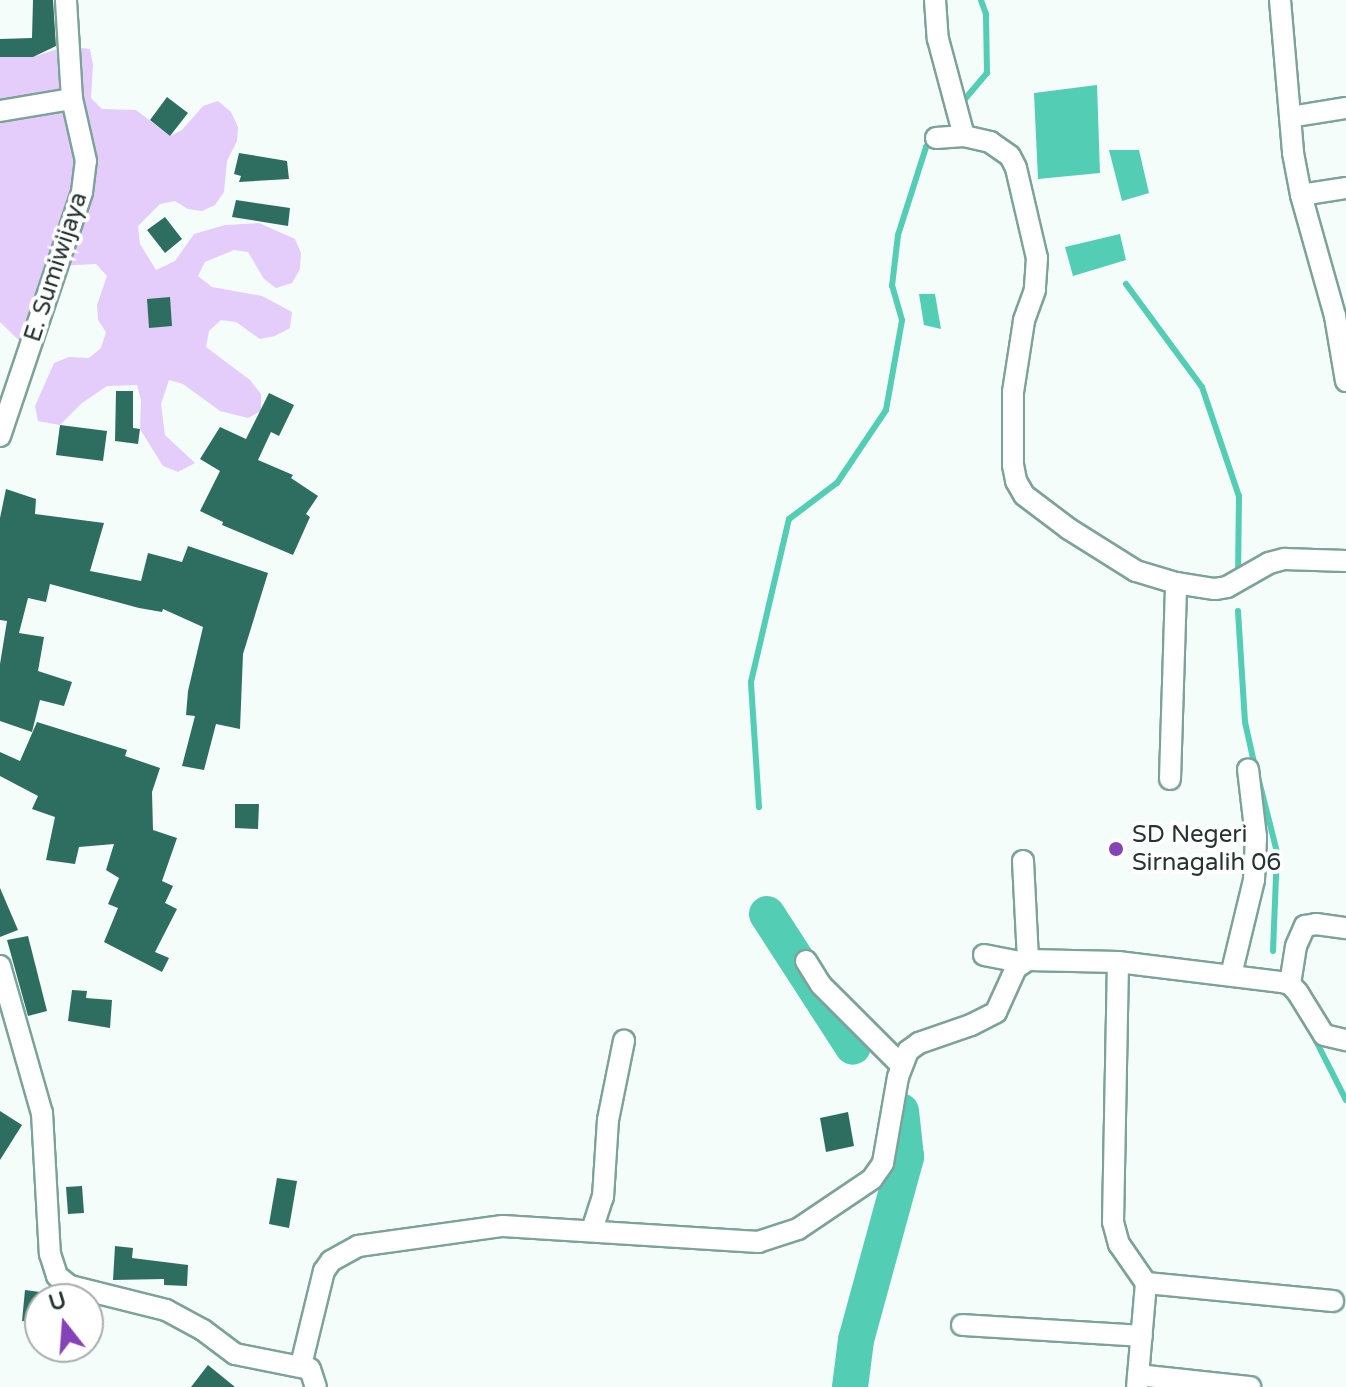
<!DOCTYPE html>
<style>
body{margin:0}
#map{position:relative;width:1346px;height:1387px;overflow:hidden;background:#f5fdfb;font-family:"Varela Round",sans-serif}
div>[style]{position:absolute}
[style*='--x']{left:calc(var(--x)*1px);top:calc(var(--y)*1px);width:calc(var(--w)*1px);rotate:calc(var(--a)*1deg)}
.green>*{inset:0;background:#e4ccfb}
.water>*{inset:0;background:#53cdb4}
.stream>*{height:6px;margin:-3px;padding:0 3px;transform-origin:3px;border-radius:3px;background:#53cdb4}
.river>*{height:36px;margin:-18px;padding:0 18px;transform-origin:18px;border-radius:18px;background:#53cdb4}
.building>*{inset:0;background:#2e6e60}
.roads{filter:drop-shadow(2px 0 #7ca399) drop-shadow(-2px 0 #7ca399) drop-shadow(0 2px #7ca399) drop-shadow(0 -2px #7ca399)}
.minor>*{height:20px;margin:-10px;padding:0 10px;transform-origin:10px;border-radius:10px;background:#fff}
.dots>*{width:22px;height:22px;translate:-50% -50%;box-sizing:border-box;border:4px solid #fff;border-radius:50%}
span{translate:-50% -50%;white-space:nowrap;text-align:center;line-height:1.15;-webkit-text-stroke:8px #fff;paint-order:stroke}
.street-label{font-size:24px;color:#243430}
.poi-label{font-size:24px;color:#243430}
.left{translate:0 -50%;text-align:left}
.north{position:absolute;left:24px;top:1283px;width:80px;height:80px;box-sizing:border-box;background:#fff;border:2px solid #a7aeac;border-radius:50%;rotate:343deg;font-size:22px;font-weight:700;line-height:32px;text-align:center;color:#243430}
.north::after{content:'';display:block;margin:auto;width:28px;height:36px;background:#8643b7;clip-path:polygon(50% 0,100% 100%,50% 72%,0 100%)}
</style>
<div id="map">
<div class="green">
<div style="clip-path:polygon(58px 45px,90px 49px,93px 65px,91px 98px,102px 109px,136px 110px,170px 136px,182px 130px,203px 106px,218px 101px,231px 112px,238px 127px,237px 141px,227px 161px,224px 192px,215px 205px,202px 211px,188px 209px,175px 201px,160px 204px,138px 226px,140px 244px,156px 270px,175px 261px,194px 234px,225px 225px,259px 223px,295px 239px,301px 253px,300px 269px,292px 283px,276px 288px,264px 279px,248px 252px,234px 250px,205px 262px,198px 276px,212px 287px,262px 296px,292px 312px,290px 328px,275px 336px,260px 339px,236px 322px,221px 320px,209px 331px,206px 347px,250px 380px,261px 394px,261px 411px,248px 418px,220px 411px,183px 384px,169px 380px,161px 404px,165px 435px,195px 463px,178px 472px,163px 466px,140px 429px,141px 400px,137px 385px,107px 386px,82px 403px,60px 425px,38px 421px,35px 406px,54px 363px,69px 357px,89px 358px,101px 348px,106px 332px,98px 320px,97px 305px,107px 276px,96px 264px,56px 266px,44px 276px,36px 291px,45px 324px,29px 350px,0 322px,0 55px,33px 57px,58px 49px)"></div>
</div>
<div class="water">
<div style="clip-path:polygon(1097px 85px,1100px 173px,1038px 179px,1034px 93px)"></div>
<div style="clip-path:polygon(1109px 150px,1139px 150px,1149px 193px,1122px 201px)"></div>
<div style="clip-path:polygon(1120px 234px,1126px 260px,1073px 276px,1065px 247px)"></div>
<div style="clip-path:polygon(919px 294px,935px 294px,941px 329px,924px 325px)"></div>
</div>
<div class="stream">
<div style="--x:959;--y:106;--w:43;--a:-49.7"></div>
<div style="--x:987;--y:73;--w:59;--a:-91"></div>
<div style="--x:986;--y:14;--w:15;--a:-110"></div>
<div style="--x:1126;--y:284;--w:128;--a:53.6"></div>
<div style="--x:1202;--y:387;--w:115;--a:71.3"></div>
<div style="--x:1239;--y:496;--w:79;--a:90.7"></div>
<div style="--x:1238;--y:611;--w:111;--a:86.4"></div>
<div style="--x:1245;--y:722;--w:46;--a:77.5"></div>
<div style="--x:1259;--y:781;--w:73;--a:75.8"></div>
<div style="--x:1277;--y:852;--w:99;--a:92.3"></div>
<div style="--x:759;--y:807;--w:125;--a:-93.7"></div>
<div style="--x:751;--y:682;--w:167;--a:-76.9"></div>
<div style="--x:789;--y:519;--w:60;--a:-36.9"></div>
<div style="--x:837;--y:483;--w:88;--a:-56.1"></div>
<div style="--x:886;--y:410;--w:91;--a:-79.9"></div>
<div style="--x:902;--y:320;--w:35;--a:-106"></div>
<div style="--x:892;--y:286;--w:51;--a:-83.3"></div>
<div style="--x:898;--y:235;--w:92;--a:-72.3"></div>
<div style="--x:926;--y:147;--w:9;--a:-49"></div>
<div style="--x:1313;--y:1035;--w:73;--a:63.1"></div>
</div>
<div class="river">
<div style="--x:767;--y:914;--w:158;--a:57.1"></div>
<div style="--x:850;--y:1387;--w:47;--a:-82.7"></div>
<div style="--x:856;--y:1340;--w:190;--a:-74.7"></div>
<div style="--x:906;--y:1157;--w:46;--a:-96.2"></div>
</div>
<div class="building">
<div style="clip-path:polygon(33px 0,53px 0,56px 46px,33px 57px,0 57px,0 39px,32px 38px)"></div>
<div style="clip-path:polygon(167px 97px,188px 113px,170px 136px,150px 120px)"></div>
<div style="clip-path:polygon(239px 153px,287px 161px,289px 179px,239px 182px,241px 176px,234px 174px)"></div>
<div style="clip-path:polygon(236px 200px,290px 208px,288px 226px,232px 217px)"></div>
<div style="clip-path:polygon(165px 217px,182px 239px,165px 253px,147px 230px)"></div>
<div style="clip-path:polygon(170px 297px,172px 326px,149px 328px,147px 299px)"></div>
<div style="clip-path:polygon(116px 391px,133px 391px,133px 428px,140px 429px,138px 444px,115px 441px)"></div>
<div style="clip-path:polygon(269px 393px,294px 405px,279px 436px,271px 432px,258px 460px,293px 475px,291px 478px,318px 496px,306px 514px,310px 517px,293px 555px,222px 525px,223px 522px,200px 511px,220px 471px,200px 459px,220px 427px,246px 439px)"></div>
<div style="clip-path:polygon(60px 425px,107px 431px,103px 461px,56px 455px)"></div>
<div style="clip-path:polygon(6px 489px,36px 499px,35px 514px,104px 523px,90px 571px,141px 581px,148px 553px,182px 562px,188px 546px,268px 573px,243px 654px,240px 729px,216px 724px,204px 770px,182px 766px,195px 716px,186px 715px,188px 691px,203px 627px,163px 609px,162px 612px,139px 608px,50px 584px,46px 602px,28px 598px,19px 633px,44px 637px,38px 671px,72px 682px,64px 706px,40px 700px,32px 732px,0 721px,0 664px,7px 621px,0 620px,0 518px)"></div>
<div style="clip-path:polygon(37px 722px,127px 750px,125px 756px,160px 768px,152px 792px,153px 830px,177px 838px,162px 881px,173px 886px,165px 903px,177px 909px,155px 952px,169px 958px,162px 972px,104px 942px,118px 908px,108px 904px,119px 878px,106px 870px,114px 844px,79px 847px,75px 864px,46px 860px,55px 817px,32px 809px,38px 796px,0 776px,0 752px,20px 761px)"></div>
<div style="clip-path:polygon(235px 804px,259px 804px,258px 829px,235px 828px)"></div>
<div style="clip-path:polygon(0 888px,18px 930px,0 937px)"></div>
<div style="clip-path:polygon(28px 936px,47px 1011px,28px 1016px,7px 940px)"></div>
<div style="clip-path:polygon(72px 990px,87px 991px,86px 998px,112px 1000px,110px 1028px,68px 1021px)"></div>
<div style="clip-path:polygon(0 1111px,22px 1125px,0 1160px)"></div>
<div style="clip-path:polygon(848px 1112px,854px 1146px,826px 1152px,820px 1118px)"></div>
<div style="clip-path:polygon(277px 1178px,297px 1181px,289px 1228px,269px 1224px)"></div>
<div style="clip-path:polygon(82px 1186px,84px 1213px,68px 1214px,66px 1187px)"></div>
<div style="clip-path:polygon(115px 1246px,133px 1248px,132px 1258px,188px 1265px,187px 1286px,164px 1285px,164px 1279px,113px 1280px)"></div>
<div style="clip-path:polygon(25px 1290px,40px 1292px,40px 1322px,22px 1321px)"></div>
<div style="clip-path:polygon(208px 1365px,235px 1387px,191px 1387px)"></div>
</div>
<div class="roads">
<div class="minor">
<div style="--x:935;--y:0;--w:39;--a:86"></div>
<div style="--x:938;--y:39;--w:100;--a:75"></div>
<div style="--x:1280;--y:0;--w:154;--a:85.1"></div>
<div style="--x:1293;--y:153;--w:43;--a:79.2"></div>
<div style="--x:1301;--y:195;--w:126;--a:74.3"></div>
<div style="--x:1335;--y:316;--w:66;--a:80.4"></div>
<div style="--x:0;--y:111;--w:73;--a:-9.5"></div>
<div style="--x:1290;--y:117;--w:57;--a:-9.1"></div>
<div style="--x:936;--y:138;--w:28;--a:-4"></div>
<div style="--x:964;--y:136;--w:27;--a:13"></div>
<div style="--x:990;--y:142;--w:24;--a:35"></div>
<div style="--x:1010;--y:156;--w:13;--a:63"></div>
<div style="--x:1016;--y:168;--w:92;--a:76.9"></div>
<div style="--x:1037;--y:258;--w:32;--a:94"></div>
<div style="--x:1035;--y:290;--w:33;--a:110"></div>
<div style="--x:1024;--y:321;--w:72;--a:98.8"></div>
<div style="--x:1013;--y:392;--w:73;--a:90"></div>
<div style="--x:1013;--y:465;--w:16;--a:79"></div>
<div style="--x:1016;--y:481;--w:16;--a:60"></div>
<div style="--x:1024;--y:495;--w:56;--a:37.1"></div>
<div style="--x:1069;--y:529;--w:79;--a:32.1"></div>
<div style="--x:1136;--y:571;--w:42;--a:16.7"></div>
<div style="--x:1176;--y:583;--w:39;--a:9"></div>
<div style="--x:1215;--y:589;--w:12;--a:-9"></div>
<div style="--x:1227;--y:587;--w:48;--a:-29.7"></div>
<div style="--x:1269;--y:563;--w:16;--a:-15"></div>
<div style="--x:1284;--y:559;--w:62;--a:1.8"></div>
<div style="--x:1301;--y:195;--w:46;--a:-8.8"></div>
<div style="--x:0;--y:436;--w:257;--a:-71.4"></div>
<div style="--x:82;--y:192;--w:31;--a:-83"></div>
<div style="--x:86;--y:161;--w:64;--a:-102.7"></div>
<div style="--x:72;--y:99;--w:99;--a:-93.5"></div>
<div style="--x:1170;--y:779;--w:196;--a:-88.2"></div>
<div style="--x:1023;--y:861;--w:99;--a:87.1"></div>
<div style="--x:984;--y:955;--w:38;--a:11"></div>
<div style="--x:806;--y:961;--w:28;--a:58"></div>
<div style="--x:821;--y:985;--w:113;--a:45"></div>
<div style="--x:1118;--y:962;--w:260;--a:91.1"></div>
<div style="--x:1113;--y:1222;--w:23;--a:75"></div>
<div style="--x:1119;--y:1244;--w:47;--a:55.3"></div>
<div style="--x:1146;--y:1283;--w:104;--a:94.9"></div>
<div style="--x:0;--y:966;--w:153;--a:74.1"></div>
<div style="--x:42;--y:1113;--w:141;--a:86.8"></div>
<div style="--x:50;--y:1254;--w:23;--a:72"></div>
<div style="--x:57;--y:1276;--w:16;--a:38"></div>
<div style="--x:70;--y:1286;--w:99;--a:14"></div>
<div style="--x:166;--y:1310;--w:42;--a:28.4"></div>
<div style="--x:203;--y:1330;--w:40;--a:37"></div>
<div style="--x:235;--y:1354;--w:76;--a:11.3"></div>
<div style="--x:310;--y:1369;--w:19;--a:72"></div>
<div style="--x:1231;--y:975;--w:98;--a:-76.4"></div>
<div style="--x:1254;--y:880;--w:43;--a:-87.3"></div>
<div style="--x:1256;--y:837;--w:68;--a:-96.7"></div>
<div style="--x:1290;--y:984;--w:38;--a:-81"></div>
<div style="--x:1296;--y:946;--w:22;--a:-66"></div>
<div style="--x:1305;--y:926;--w:11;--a:-10"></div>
<div style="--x:1316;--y:924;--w:30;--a:8"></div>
<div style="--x:592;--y:1230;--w:35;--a:-72"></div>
<div style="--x:603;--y:1197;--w:77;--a:-86.3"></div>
<div style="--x:608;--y:1120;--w:81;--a:-78.6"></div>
<div style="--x:1146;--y:1283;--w:188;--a:5.5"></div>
<div style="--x:962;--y:1325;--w:180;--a:3.5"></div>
<div style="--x:301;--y:1365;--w:97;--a:-76.3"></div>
<div style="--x:324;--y:1271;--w:12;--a:-55"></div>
<div style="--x:331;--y:1261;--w:31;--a:-29"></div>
<div style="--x:358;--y:1246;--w:146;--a:-7.9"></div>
<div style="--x:503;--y:1226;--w:256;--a:3.6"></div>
<div style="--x:758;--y:1242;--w:42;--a:-18"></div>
<div style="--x:798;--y:1229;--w:89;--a:-34"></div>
<div style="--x:872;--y:1179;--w:19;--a:-55"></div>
<div style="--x:883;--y:1163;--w:87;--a:-80.1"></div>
<div style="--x:898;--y:1077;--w:28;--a:-69"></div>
<div style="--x:908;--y:1051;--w:14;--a:-36"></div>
<div style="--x:919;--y:1043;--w:55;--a:-19.1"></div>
<div style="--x:971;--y:1025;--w:28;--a:-27"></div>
<div style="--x:996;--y:1012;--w:48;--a:-65.6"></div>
<div style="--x:1016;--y:968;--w:14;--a:-34"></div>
<div style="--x:1028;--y:960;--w:90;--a:1.3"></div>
<div style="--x:1118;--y:962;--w:165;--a:7"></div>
<div style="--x:1282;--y:982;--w:8;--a:14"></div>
<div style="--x:1290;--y:984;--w:12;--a:48"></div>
<div style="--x:1298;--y:993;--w:49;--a:58.2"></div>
<div style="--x:1324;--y:1035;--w:23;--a:13"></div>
<div style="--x:1138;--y:1375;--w:113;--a:6.1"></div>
</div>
</div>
<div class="dots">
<div style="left:1116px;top:849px;background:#8643b7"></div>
</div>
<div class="street-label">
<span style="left:56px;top:267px;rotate:-72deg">E. Sumiwijaya</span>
</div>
<div class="poi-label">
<span class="left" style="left:1132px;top:849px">SD Negeri<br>Sirnagalih 06</span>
</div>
<div class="north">U</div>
</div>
